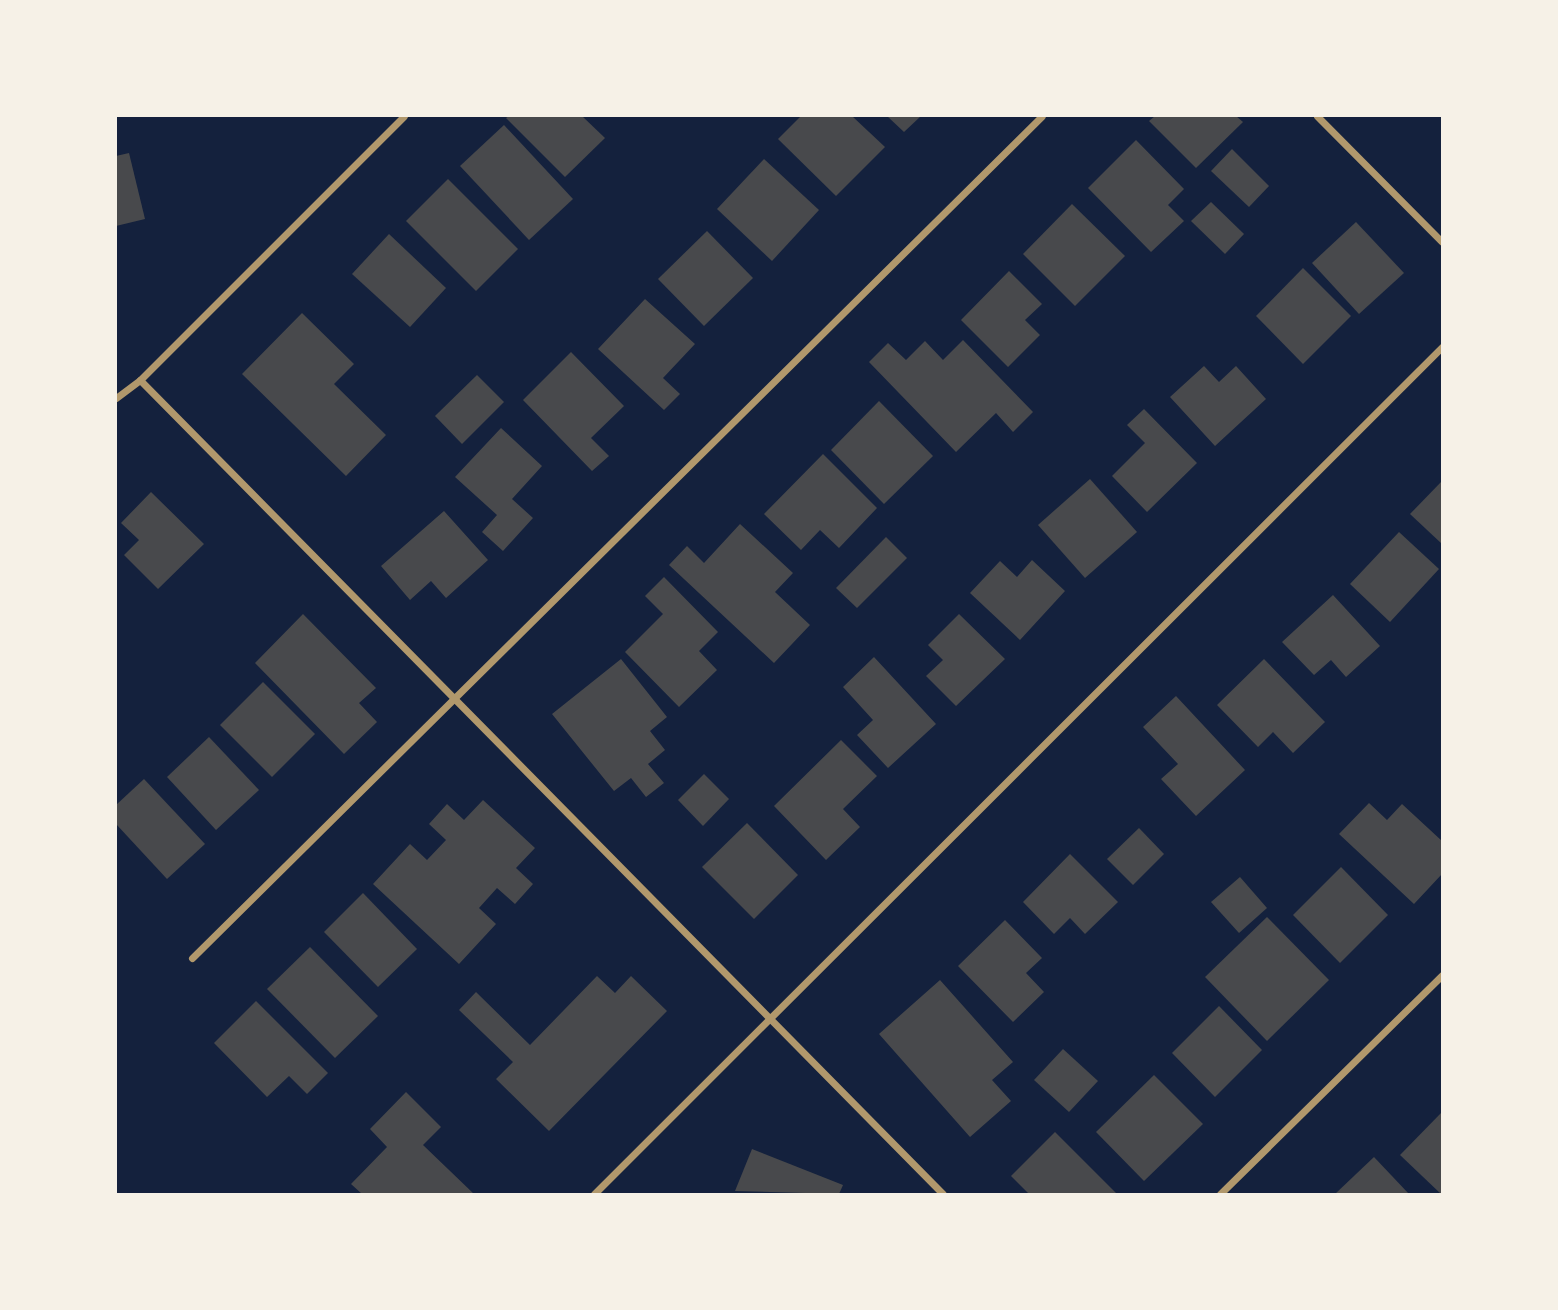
<!DOCTYPE html>
<style>
body{margin:0}
#map{position:relative;width:1558px;height:1310px;overflow:hidden;background:#14213d;font-family:"PT Serif",serif}
div>[style]{position:absolute}
[style*='--x']{left:calc(var(--x)*1px);top:calc(var(--y)*1px);width:calc(var(--w)*1px);rotate:calc(var(--a)*1deg)}
.building>*{inset:0;background:#48494c}
.minor>*{height:7px;margin:-3.5px;padding:0 3.5px;transform-origin:3.5px;border-radius:3.5px;background:#b1986c}
span{translate:-50% -50%;white-space:nowrap;text-align:center;line-height:1.15;-webkit-text-stroke:5px #f6f1e7;paint-order:stroke}
.frame{position:absolute;inset:0;border:117px solid #f6f1e7;pointer-events:none}
</style>
<div id="map">
<div class="building">
<div style="clip-path:polygon(509px 116px,582px 116px,605px 138px,565px 177px,506px 118px)"></div>
<div style="clip-path:polygon(801px 116px,852px 116px,885px 147px,836px 196px,778px 139px)"></div>
<div style="clip-path:polygon(887px 116px,921px 116px,904px 132px)"></div>
<div style="clip-path:polygon(1155px 116px,1236px 116px,1243px 122px,1196px 168px,1149px 121px)"></div>
<div style="clip-path:polygon(504px 125px,573px 199px,529px 240px,460px 166px)"></div>
<div style="clip-path:polygon(1136px 140px,1184px 189px,1168px 205px,1184px 221px,1151px 252px,1088px 188px)"></div>
<div style="clip-path:polygon(1232px 149px,1269px 186px,1249px 207px,1211px 171px)"></div>
<div style="clip-path:polygon(129px 153px,145px 219px,116px 226px,116px 156px)"></div>
<div style="clip-path:polygon(764px 159px,819px 210px,772px 261px,717px 209px)"></div>
<div style="clip-path:polygon(448px 179px,518px 249px,476px 291px,406px 221px)"></div>
<div style="clip-path:polygon(1211px 202px,1244px 234px,1225px 254px,1191px 221px)"></div>
<div style="clip-path:polygon(1072px 204px,1125px 256px,1075px 306px,1023px 254px)"></div>
<div style="clip-path:polygon(1356px 222px,1404px 273px,1359px 314px,1312px 263px)"></div>
<div style="clip-path:polygon(707px 231px,753px 278px,704px 326px,658px 279px)"></div>
<div style="clip-path:polygon(389px 234px,446px 288px,410px 327px,352px 274px)"></div>
<div style="clip-path:polygon(1303px 268px,1351px 316px,1303px 364px,1256px 316px)"></div>
<div style="clip-path:polygon(1009px 271px,1042px 304px,1025px 320px,1040px 335px,1008px 367px,961px 320px)"></div>
<div style="clip-path:polygon(645px 299px,695px 344px,663px 378px,680px 394px,664px 410px,598px 349px)"></div>
<div style="clip-path:polygon(302px 313px,354px 364px,334px 384px,386px 435px,346px 476px,242px 374px)"></div>
<div style="clip-path:polygon(963px 340px,1033px 412px,1013px 432px,996px 413px,956px 452px,869px 362px,888px 343px,906px 360px,925px 341px,943px 360px)"></div>
<div style="clip-path:polygon(571px 352px,624px 406px,591px 438px,609px 456px,592px 471px,523px 400px)"></div>
<div style="clip-path:polygon(1204px 366px,1219px 382px,1236px 366px,1266px 399px,1215px 446px,1170px 397px)"></div>
<div style="clip-path:polygon(477px 375px,504px 402px,462px 444px,435px 416px)"></div>
<div style="clip-path:polygon(879px 401px,933px 456px,884px 504px,831px 450px)"></div>
<div style="clip-path:polygon(1144px 409px,1197px 463px,1147px 512px,1112px 476px,1145px 443px,1127px 425px)"></div>
<div style="clip-path:polygon(501px 428px,542px 466px,512px 499px,533px 518px,503px 551px,482px 532px,497px 515px,455px 477px)"></div>
<div style="clip-path:polygon(823px 454px,877px 508px,839px 548px,820px 530px,801px 550px,764px 514px)"></div>
<div style="clip-path:polygon(1090px 479px,1137px 532px,1085px 578px,1038px 525px)"></div>
<div style="clip-path:polygon(1442px 481px,1442px 544px,1410px 514px)"></div>
<div style="clip-path:polygon(151px 492px,204px 544px,158px 589px,124px 555px,139px 540px,121px 523px)"></div>
<div style="clip-path:polygon(444px 511px,488px 560px,446px 598px,431px 581px,410px 600px,381px 566px)"></div>
<div style="clip-path:polygon(740px 524px,793px 573px,775px 592px,810px 625px,774px 663px,669px 565px,687px 546px,704px 563px)"></div>
<div style="clip-path:polygon(1399px 532px,1439px 569px,1390px 622px,1350px 584px)"></div>
<div style="clip-path:polygon(886px 537px,907px 558px,857px 608px,836px 588px)"></div>
<div style="clip-path:polygon(1032px 560px,1065px 591px,1020px 640px,970px 593px,1000px 561px,1017px 577px)"></div>
<div style="clip-path:polygon(664px 577px,718px 632px,699px 651px,717px 670px,679px 707px,625px 652px,663px 614px,645px 596px)"></div>
<div style="clip-path:polygon(1333px 595px,1380px 646px,1346px 677px,1331px 660px,1314px 675px,1282px 642px)"></div>
<div style="clip-path:polygon(303px 614px,376px 688px,359px 703px,377px 722px,344px 754px,255px 663px)"></div>
<div style="clip-path:polygon(959px 614px,1005px 659px,956px 706px,926px 676px,943px 660px,928px 645px)"></div>
<div style="clip-path:polygon(874px 657px,936px 724px,888px 768px,857px 735px,873px 720px,843px 687px)"></div>
<div style="clip-path:polygon(621px 659px,667px 717px,650px 731px,665px 750px,648px 764px,664px 783px,646px 797px,631px 778px,614px 791px,552px 714px)"></div>
<div style="clip-path:polygon(1264px 659px,1325px 722px,1293px 753px,1273px 732px,1258px 747px,1217px 705px)"></div>
<div style="clip-path:polygon(263px 682px,315px 734px,272px 777px,220px 725px)"></div>
<div style="clip-path:polygon(1176px 696px,1245px 770px,1196px 816px,1161px 779px,1178px 764px,1143px 727px)"></div>
<div style="clip-path:polygon(209px 737px,259px 790px,216px 830px,167px 777px)"></div>
<div style="clip-path:polygon(841px 740px,877px 776px,843px 809px,860px 827px,826px 860px,774px 806px)"></div>
<div style="clip-path:polygon(704px 774px,729px 799px,703px 826px,678px 800px)"></div>
<div style="clip-path:polygon(144px 779px,205px 844px,167px 879px,116px 824px,116px 805px)"></div>
<div style="clip-path:polygon(483px 800px,535px 848px,516px 868px,533px 884px,515px 904px,497px 888px,479px 908px,496px 924px,459px 964px,373px 884px,410px 844px,427px 860px,446px 840px,429px 824px,447px 804px,464px 820px)"></div>
<div style="clip-path:polygon(1369px 803px,1387px 820px,1402px 804px,1442px 841px,1442px 874px,1414px 904px,1339px 834px)"></div>
<div style="clip-path:polygon(747px 823px,798px 875px,754px 919px,702px 867px)"></div>
<div style="clip-path:polygon(1139px 828px,1164px 854px,1133px 885px,1107px 859px)"></div>
<div style="clip-path:polygon(1070px 854px,1118px 902px,1085px 934px,1070px 918px,1054px 934px,1023px 902px)"></div>
<div style="clip-path:polygon(1341px 867px,1388px 915px,1340px 963px,1293px 915px)"></div>
<div style="clip-path:polygon(1240px 877px,1267px 908px,1239px 933px,1211px 902px)"></div>
<div style="clip-path:polygon(363px 893px,417px 949px,378px 987px,324px 932px)"></div>
<div style="clip-path:polygon(1267px 917px,1329px 980px,1267px 1041px,1205px 977px)"></div>
<div style="clip-path:polygon(1005px 920px,1042px 958px,1026px 973px,1044px 992px,1013px 1022px,958px 966px)"></div>
<div style="clip-path:polygon(310px 947px,378px 1016px,335px 1058px,267px 989px)"></div>
<div style="clip-path:polygon(597px 976px,615px 993px,631px 976px,667px 1011px,549px 1131px,496px 1079px,513px 1062px,459px 1010px,476px 992px,530px 1045px)"></div>
<div style="clip-path:polygon(940px 980px,1013px 1062px,992px 1080px,1011px 1101px,970px 1137px,879px 1034px)"></div>
<div style="clip-path:polygon(256px 1001px,328px 1073px,307px 1094px,289px 1076px,267px 1097px,214px 1043px)"></div>
<div style="clip-path:polygon(1219px 1006px,1262px 1050px,1215px 1097px,1172px 1053px)"></div>
<div style="clip-path:polygon(1063px 1049px,1098px 1081px,1069px 1112px,1034px 1080px)"></div>
<div style="clip-path:polygon(1154px 1075px,1203px 1124px,1144px 1181px,1096px 1132px)"></div>
<div style="clip-path:polygon(406px 1092px,441px 1127px,423px 1145px,474px 1194px,362px 1194px,351px 1184px,387px 1147px,370px 1129px)"></div>
<div style="clip-path:polygon(1442px 1112px,1442px 1194px,1441px 1194px,1400px 1155px)"></div>
<div style="clip-path:polygon(1055px 1132px,1117px 1194px,1029px 1194px,1011px 1176px)"></div>
<div style="clip-path:polygon(752px 1149px,843px 1185px,839px 1194px,735px 1191px)"></div>
<div style="clip-path:polygon(1374px 1157px,1409px 1194px,1335px 1194px)"></div>
</div>
<div class="minor">
<div style="--x:1317;--y:116;--w:177;--a:45.2"></div>
<div style="--x:140;--y:380;--w:1143;--a:45.39"></div>
<div style="--x:116;--y:398;--w:30;--a:-37"></div>
<div style="--x:140;--y:380;--w:373;--a:-45"></div>
<div style="--x:192;--y:958;--w:1196;--a:-44.73"></div>
<div style="--x:594;--y:1194;--w:1199;--a:-44.97"></div>
<div style="--x:1220;--y:1194;--w:312;--a:-44.6"></div>
</div>
<div class="frame"></div>
</div>
